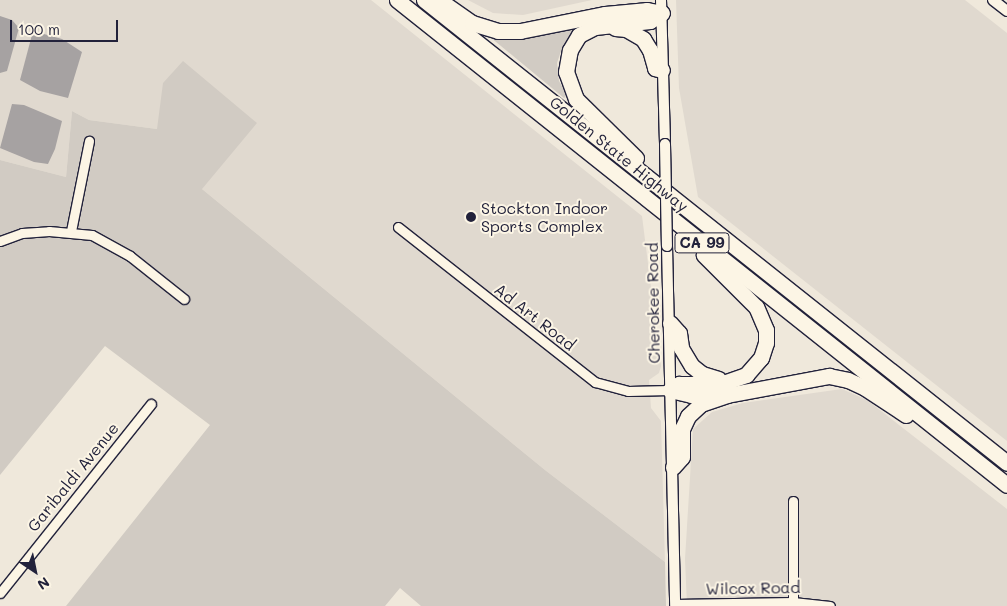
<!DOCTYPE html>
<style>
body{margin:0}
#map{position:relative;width:1007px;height:606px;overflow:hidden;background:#efe8db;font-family:Mali,sans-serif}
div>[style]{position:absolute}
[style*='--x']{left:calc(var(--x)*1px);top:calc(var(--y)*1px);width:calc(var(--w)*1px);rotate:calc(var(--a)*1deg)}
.built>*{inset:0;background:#e0d9cf}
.green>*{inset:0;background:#d1cbc3}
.water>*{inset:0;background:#a6a2a2}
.roads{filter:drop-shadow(1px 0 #22223b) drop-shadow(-1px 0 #22223b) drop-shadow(0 1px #22223b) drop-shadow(0 -1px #22223b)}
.minor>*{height:9px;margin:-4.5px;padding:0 4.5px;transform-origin:4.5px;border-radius:4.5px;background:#fcf5e5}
.tertiary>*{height:10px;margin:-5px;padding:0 5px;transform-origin:5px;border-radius:5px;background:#fcf5e5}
.motorway>*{height:15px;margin:-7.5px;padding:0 7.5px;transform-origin:7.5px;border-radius:7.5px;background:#fcf5e5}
.bridges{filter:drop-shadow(1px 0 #22223b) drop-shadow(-1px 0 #22223b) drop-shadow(0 1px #22223b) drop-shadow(0 -1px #22223b)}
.tertiary-bridge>*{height:10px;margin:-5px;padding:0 5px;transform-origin:5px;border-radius:5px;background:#fcf5e5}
.dots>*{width:14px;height:14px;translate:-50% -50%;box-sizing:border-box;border:2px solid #fcf5e5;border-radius:50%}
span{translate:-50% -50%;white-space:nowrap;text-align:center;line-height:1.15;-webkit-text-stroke:4px #fcf5e5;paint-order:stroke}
.shield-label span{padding:1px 4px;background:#fcf5e5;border:1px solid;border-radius:4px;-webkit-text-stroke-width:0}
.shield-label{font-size:15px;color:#22223b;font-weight:700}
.street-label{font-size:16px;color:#22223b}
.poi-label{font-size:16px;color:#22223b}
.left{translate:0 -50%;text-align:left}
.north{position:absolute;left:10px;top:546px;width:50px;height:50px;-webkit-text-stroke:4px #fcf5e5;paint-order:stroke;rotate:146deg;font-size:14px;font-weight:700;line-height:20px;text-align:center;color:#22223b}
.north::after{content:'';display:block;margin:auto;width:18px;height:22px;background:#22223b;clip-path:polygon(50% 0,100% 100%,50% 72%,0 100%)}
.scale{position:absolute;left:10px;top:20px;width:108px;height:22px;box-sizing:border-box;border:2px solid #22223b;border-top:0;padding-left:6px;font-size:15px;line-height:18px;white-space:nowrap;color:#22223b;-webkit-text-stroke:4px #fcf5e5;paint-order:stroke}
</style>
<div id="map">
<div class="built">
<div style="clip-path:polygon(0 0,371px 0,642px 216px,661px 366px,659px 373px,649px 380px,651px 408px,661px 421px,665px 562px,545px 470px,202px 189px,157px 129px,89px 120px,72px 111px,66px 177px,0 160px)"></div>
<div style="clip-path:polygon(468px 0,592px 0,523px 15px,493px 13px)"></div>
<div style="clip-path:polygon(676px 0,965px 0,1007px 33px,1007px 441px,698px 197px,679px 88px)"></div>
<div style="clip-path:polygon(842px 389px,867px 400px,1007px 509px,1007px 606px,687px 606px,685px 559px,693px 429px,712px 412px,743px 403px)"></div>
</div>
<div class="green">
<div style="clip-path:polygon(575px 27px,577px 29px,562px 48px,557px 63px,559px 81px,567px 95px,564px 98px,490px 37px,545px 34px)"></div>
<div style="clip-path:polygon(183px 61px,257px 123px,202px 189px,545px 470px,665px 562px,666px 606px,421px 606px,400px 588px,385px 606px,66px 606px,210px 425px,105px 346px,0 475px,0 160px,66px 177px,72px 111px,89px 120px,157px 129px,163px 83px)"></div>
</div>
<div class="water">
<div style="clip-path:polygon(0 16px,12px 20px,19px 28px,7px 71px,0 73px)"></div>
<div style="clip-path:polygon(33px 31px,62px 39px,82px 52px,68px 98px,40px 91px,20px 80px)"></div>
<div style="clip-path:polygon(12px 104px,24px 105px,62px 121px,55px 149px,48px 164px,34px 162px,0 148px)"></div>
</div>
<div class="roads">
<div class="minor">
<div style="--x:398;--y:227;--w:251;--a:38.2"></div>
<div style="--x:595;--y:382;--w:34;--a:15"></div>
<div style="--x:628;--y:391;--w:42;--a:-1.4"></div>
<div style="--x:71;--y:231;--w:92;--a:-78.7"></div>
<div style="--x:0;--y:241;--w:23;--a:-20"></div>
<div style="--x:22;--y:233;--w:27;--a:-4"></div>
<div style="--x:49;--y:231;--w:43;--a:5.3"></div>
<div style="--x:92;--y:235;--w:43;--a:28.9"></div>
<div style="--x:130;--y:256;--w:69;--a:38.5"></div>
<div style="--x:0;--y:593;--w:242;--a:-51.4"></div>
<div style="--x:793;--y:602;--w:101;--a:-90"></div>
<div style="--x:675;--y:604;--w:118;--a:-1"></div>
<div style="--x:793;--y:602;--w:37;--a:6"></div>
</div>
<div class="tertiary">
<div style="--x:661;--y:0;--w:144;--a:88.4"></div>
<div style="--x:993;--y:0;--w:18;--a:38"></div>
<div style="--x:667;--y:246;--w:360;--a:88.7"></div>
</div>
<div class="motorway">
<div style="--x:397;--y:0;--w:779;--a:38.49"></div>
<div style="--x:424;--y:0;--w:744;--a:38.46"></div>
<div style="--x:439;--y:0;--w:40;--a:34.9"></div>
<div style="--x:472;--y:23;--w:27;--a:17"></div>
<div style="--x:498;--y:31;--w:22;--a:0"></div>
<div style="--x:520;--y:31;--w:87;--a:-11.3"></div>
<div style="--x:605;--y:14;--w:42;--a:-5.4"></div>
<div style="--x:647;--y:10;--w:15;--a:11"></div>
<div style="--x:615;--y:28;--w:11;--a:5"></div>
<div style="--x:626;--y:29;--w:20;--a:30"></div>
<div style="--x:643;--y:39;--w:13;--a:58"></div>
<div style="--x:650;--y:50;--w:19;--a:74"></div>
<div style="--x:655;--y:68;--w:7;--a:16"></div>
<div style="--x:636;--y:158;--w:84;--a:-135.5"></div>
<div style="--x:576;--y:99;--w:29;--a:-110"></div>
<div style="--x:566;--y:72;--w:22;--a:-80"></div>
<div style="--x:570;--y:50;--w:17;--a:-59"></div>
<div style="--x:579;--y:35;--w:18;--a:-27"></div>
<div style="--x:595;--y:27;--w:55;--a:-6.2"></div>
<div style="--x:650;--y:21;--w:14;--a:-34"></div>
<div style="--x:670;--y:323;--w:13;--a:48"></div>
<div style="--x:679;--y:333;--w:15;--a:82"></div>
<div style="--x:681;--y:348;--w:21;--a:59"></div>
<div style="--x:692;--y:366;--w:13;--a:39"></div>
<div style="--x:702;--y:374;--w:17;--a:17"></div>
<div style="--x:670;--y:390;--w:11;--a:-34"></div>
<div style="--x:679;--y:384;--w:41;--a:0"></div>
<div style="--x:720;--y:384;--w:28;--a:-19"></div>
<div style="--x:746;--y:375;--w:23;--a:-49"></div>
<div style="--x:761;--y:358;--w:16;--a:-72"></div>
<div style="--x:766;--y:343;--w:13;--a:-90"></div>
<div style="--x:766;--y:330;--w:25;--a:-113"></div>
<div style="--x:756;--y:307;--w:74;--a:-135"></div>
<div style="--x:670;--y:390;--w:22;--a:13"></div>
<div style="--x:691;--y:395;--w:24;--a:-5"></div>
<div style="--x:673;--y:467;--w:13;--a:-48"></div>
<div style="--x:682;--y:457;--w:28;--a:-90"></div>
<div style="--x:682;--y:429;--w:14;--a:-65"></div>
<div style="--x:688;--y:416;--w:18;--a:-43"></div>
<div style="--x:701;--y:404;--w:28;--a:-19"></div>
<div style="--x:727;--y:395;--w:104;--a:-10.6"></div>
<div style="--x:829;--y:376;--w:19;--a:12"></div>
<div style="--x:848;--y:380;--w:19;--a:25"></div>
<div style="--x:865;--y:388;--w:49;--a:33.4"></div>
</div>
</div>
<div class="bridges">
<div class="tertiary-bridge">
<div style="--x:665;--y:144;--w:102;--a:88.9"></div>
</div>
</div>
<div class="dots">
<div style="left:471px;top:217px;background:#22223b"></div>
</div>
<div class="shield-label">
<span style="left:702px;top:243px">CA 99</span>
</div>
<div class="street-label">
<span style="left:619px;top:154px;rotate:39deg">Golden State Highway</span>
<span style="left:653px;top:303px;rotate:-91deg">Cherokee Road</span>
<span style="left:535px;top:317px;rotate:38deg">Ad Art Road</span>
<span style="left:73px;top:477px;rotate:-51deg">Garibaldi Avenue</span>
<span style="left:753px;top:588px;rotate:-1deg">Wilcox Road</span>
</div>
<div class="poi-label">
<span class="left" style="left:481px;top:217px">Stockton Indoor<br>Sports Complex</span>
</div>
<div class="north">N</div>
<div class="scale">100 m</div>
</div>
